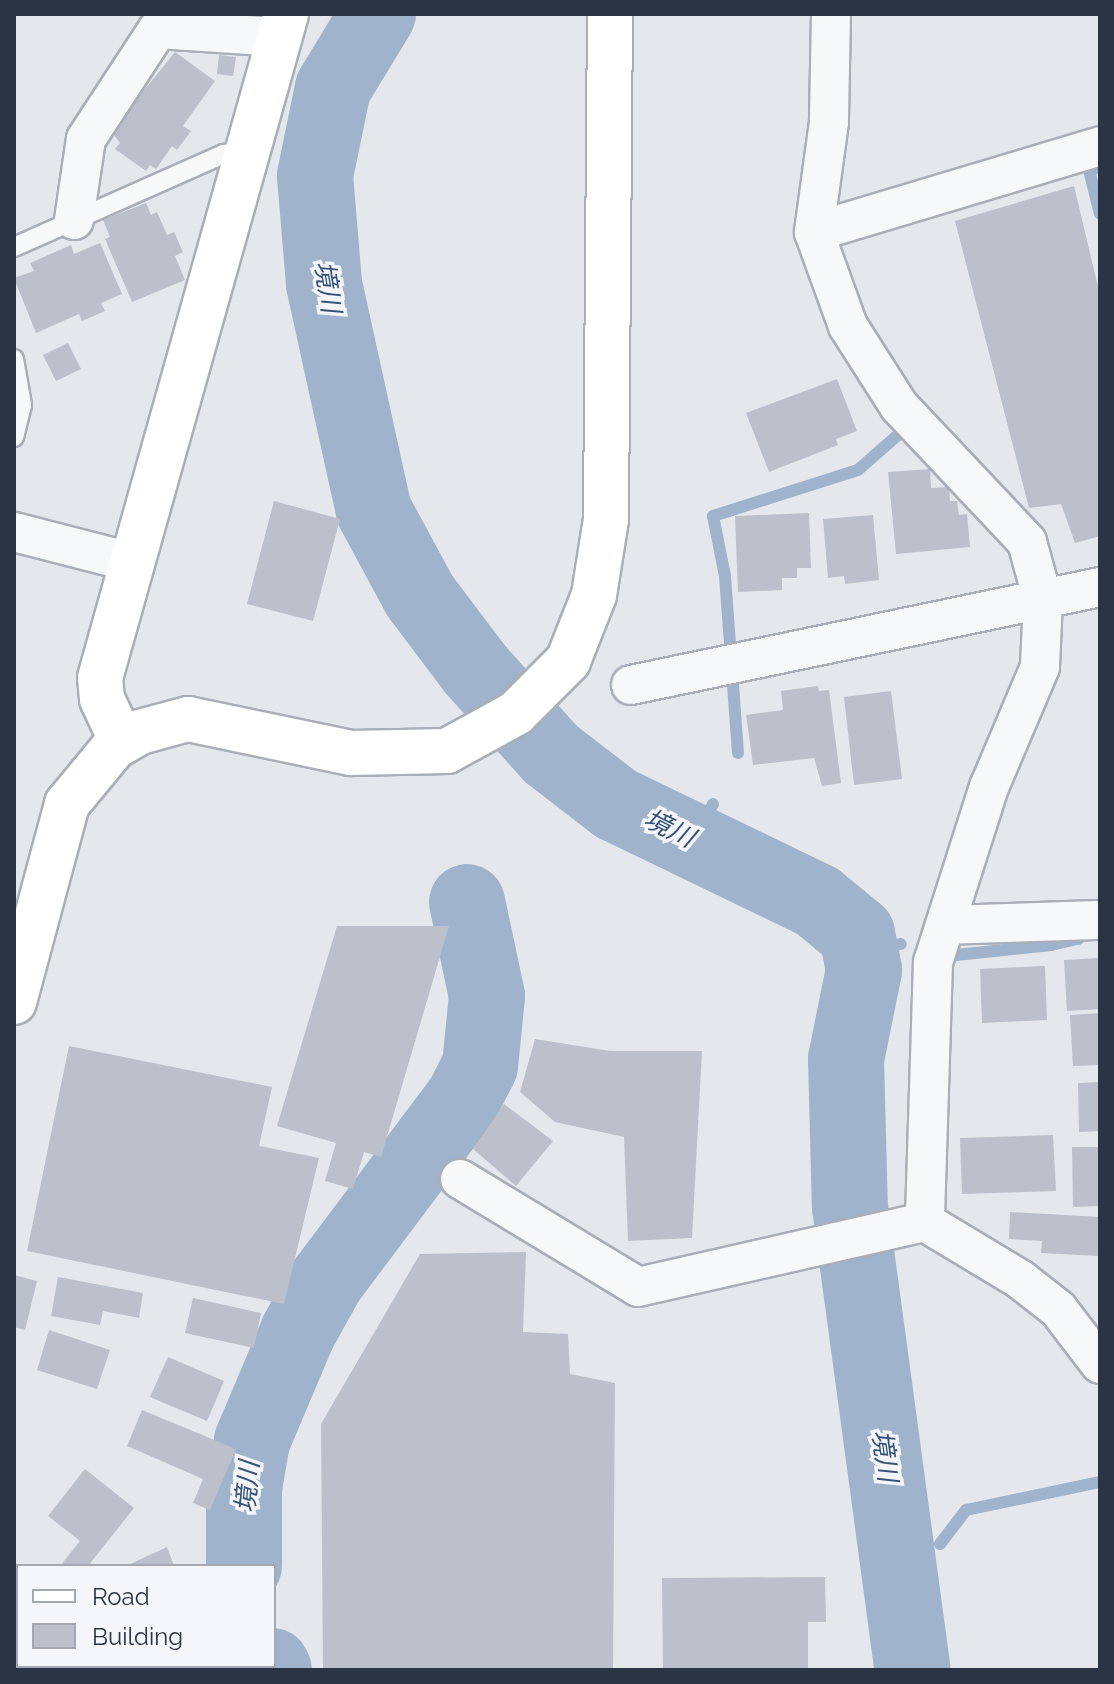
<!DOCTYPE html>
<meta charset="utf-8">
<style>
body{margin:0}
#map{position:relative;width:1114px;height:1684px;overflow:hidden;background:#e4e7ec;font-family:Raleway,"Noto Sans JP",sans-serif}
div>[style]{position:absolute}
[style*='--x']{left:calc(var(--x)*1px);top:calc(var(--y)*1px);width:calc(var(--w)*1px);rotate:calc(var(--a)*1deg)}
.stream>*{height:12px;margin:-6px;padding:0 6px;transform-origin:6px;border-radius:6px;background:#9fb4cc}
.river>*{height:76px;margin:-38px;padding:0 38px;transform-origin:38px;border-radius:38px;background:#9fb4cc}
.building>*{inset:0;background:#bbc0ca}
.roads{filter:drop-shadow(2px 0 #a9aeb7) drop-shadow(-2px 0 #a9aeb7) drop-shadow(0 2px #a9aeb7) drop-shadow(0 -2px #a9aeb7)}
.lane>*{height:18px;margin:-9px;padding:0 9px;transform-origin:9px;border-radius:9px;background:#f7f8fa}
.street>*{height:38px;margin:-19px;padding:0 19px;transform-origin:19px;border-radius:19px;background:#f7f8fa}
.secondary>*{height:44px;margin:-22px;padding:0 22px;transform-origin:22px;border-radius:22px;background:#fff}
span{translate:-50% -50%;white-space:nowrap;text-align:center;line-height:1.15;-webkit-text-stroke:7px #f4f6f9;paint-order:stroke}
.water-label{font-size:26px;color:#34527a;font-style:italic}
.frame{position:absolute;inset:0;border:16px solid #2b3445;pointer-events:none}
.legend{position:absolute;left:16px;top:1564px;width:260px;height:104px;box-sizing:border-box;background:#f4f6f9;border:2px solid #a4a8b1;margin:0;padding:10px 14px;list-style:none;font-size:24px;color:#2b3445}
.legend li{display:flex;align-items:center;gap:16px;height:40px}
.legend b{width:40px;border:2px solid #a4a8b1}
</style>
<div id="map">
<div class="stream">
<div style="--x:1100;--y:167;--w:11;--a:165"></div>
<div style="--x:1089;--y:170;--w:45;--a:76"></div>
<div style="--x:738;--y:753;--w:177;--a:-94.2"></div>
<div style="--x:725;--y:576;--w:61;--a:-101.3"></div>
<div style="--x:713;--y:516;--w:152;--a:-17.6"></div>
<div style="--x:858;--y:470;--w:55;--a:-41.3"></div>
<div style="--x:692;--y:845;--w:46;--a:-62.9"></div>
<div style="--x:860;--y:950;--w:41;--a:-8.3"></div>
<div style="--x:956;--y:955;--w:96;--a:-6"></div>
<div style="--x:1051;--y:945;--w:28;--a:-13"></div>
<div style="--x:1078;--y:939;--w:13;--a:-45"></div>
<div style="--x:940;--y:1544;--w:43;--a:-52.6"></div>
<div style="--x:966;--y:1510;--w:137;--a:-11.8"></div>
</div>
<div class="river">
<div style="--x:378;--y:14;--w:87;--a:121.3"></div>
<div style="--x:333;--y:88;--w:90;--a:101.6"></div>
<div style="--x:315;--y:176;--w:108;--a:85.2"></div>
<div style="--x:324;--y:284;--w:232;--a:77.6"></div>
<div style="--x:374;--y:511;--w:97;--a:61.6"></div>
<div style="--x:420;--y:596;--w:91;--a:53"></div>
<div style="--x:475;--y:669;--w:114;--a:48.2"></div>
<div style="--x:551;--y:754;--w:82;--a:37.6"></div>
<div style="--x:616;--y:804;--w:223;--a:25.8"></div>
<div style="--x:817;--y:901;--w:52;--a:39.5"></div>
<div style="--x:857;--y:934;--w:37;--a:79"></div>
<div style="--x:864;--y:970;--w:91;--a:101.4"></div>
<div style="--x:846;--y:1059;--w:148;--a:88.5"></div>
<div style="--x:850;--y:1207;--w:467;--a:82.3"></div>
<div style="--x:244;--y:1566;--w:78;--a:-90"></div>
<div style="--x:244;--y:1488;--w:48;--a:-80.3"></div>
<div style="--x:252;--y:1441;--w:118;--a:-67.1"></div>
<div style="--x:298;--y:1332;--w:60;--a:-60.9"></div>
<div style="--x:327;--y:1280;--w:226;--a:-53.1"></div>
<div style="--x:463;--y:1099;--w:37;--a:-63"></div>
<div style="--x:480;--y:1066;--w:70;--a:-84.3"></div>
<div style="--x:487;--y:996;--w:96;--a:-102"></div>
<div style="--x:272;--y:1666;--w:4;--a:63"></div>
</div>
<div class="building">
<div style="clip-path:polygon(175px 52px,215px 81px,183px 126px,191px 131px,177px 150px,172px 146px,156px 169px,150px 165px,146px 171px,115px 149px,120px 143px,111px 131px)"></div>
<div style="clip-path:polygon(219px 55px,236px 57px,233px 76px,217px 74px)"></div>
<div style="clip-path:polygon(1074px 186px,1100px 295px,1100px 536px,1075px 543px,1061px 504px,1029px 508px,955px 221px)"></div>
<div style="clip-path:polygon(146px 203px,151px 215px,157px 212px,167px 235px,174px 232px,183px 252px,175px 256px,185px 280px,132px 302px,105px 239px,110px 237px,103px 220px)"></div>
<div style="clip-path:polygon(100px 243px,122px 294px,101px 303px,105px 311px,82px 321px,79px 314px,36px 333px,14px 278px,34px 271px,30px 263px,71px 245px,74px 254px)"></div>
<div style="clip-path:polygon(68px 343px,81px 369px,56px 381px,43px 355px)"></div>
<div style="clip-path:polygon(837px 379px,857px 431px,836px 439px,838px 445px,769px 472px,746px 413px)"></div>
<div style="clip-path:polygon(930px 469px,931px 488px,949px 487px,950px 501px,957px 501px,959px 515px,967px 514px,970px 547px,896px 554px,888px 472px)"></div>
<div style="clip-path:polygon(274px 501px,340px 519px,313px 621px,247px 604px)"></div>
<div style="clip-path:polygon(809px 513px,811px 568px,797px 568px,797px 578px,782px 578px,782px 590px,738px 592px,735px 516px)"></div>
<div style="clip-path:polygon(873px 515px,879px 580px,845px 584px,844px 576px,828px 578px,823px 519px)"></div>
<div style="clip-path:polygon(818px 686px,819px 691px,829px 690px,841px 783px,822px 786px,814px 758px,753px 765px,746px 715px,783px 710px,781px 691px)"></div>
<div style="clip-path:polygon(891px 691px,902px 779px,854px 785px,844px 697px)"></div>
<div style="clip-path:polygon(337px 926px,449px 926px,381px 1157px,364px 1152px,353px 1189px,325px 1181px,336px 1143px,277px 1126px)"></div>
<div style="clip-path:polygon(1100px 958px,1100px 1009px,1067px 1011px,1064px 960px)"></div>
<div style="clip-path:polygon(1045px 966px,1047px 1020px,982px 1023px,980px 969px)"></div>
<div style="clip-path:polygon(1100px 1013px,1100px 1065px,1073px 1066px,1070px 1015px)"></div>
<div style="clip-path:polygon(535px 1039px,610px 1051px,702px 1051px,692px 1238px,628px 1241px,624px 1137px,555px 1122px,520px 1092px)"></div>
<div style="clip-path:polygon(69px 1046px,272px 1087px,259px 1146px,319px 1158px,284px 1304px,27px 1251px)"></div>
<div style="clip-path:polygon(1100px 1082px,1100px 1131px,1079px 1132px,1078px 1083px)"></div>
<div style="clip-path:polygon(504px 1104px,553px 1141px,516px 1186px,473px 1149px)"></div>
<div style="clip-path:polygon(1053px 1135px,1056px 1191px,962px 1194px,960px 1138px)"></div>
<div style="clip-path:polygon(1072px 1147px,1100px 1147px,1100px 1206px,1073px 1207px)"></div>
<div style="clip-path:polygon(1010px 1212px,1100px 1217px,1099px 1256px,1041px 1253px,1042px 1241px,1009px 1239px)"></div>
<div style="clip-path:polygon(526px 1252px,523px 1332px,568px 1334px,570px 1374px,615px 1383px,613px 1670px,323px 1670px,321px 1424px,420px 1254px)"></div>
<div style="clip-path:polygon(14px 1275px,37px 1281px,25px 1330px,14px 1327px)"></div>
<div style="clip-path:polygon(58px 1277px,143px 1293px,139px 1318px,103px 1311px,100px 1325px,51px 1316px)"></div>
<div style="clip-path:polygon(193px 1298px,261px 1313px,254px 1348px,185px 1333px)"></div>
<div style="clip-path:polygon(49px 1330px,110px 1350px,97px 1389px,37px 1370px)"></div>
<div style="clip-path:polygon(168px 1357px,224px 1381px,207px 1421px,150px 1397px)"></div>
<div style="clip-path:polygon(142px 1410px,236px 1449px,210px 1510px,193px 1503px,203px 1479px,127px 1446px)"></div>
<div style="clip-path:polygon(85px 1469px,134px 1508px,88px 1566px,60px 1566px,80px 1541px,48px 1516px)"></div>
<div style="clip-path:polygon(167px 1547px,174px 1566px,126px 1566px)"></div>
<div style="clip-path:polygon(825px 1577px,826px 1622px,808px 1622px,808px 1670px,663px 1670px,662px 1578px)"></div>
</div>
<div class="roads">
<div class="lane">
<div style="--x:14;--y:247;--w:230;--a:-23.9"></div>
<div style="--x:224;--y:154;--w:23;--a:-7"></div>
<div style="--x:14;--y:359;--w:47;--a:80.1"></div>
<div style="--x:22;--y:405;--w:33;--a:104"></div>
</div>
<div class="street">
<div style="--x:831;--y:14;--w:108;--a:91.1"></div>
<div style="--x:829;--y:122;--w:111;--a:97.8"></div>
<div style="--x:814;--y:232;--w:100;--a:70.1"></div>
<div style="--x:848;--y:326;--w:95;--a:57.5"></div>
<div style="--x:899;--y:406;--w:187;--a:46.7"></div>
<div style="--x:1027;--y:542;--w:60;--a:74.6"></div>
<div style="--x:1043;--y:600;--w:67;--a:92.6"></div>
<div style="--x:1040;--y:667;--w:130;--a:113"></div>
<div style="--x:989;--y:787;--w:184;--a:107.7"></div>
<div style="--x:933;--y:962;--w:260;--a:91.8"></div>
<div style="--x:925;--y:1222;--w:112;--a:31.1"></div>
<div style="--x:1021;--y:1280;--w:47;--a:38.1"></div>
<div style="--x:1058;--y:1309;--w:69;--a:52.6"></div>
<div style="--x:74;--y:220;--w:82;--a:-81.6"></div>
<div style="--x:86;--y:139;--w:131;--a:-56.8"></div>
<div style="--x:158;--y:29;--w:122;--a:3.8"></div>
<div style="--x:814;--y:232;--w:299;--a:-16.7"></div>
<div style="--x:14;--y:532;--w:121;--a:14.4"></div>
<div style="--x:631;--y:685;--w:479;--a:-11.8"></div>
<div style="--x:946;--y:925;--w:154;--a:-1.9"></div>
<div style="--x:460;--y:1179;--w:208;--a:31.2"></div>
<div style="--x:638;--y:1287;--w:294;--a:-12.8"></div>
</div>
<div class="secondary">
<div style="--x:122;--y:742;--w:47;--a:-114.9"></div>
<div style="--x:102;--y:699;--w:21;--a:-95"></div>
<div style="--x:100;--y:678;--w:690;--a:-74.35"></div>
<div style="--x:14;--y:1002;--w:205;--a:-75"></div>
<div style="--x:67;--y:804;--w:74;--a:-50.5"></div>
<div style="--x:114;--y:747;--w:30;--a:-30"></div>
<div style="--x:140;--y:732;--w:50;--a:-15.2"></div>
<div style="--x:188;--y:719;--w:167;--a:11.8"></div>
<div style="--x:351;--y:753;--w:96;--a:-1.2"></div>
<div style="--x:447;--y:751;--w:79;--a:-28.8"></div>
<div style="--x:516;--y:713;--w:74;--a:-45"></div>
<div style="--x:568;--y:661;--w:71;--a:-68.5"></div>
<div style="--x:594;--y:595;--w:77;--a:-81"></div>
<div style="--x:606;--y:519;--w:505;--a:-89.55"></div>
</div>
</div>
<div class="water-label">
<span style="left:327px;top:287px;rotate:81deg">境川</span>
<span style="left:669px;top:829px;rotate:26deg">境川</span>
<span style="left:884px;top:1456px;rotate:82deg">境川</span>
<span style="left:248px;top:1487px;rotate:-85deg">境川</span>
</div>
<div class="frame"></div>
<ul class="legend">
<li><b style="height:10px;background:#fff"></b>Road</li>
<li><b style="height:22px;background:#bbc0ca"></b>Building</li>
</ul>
</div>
